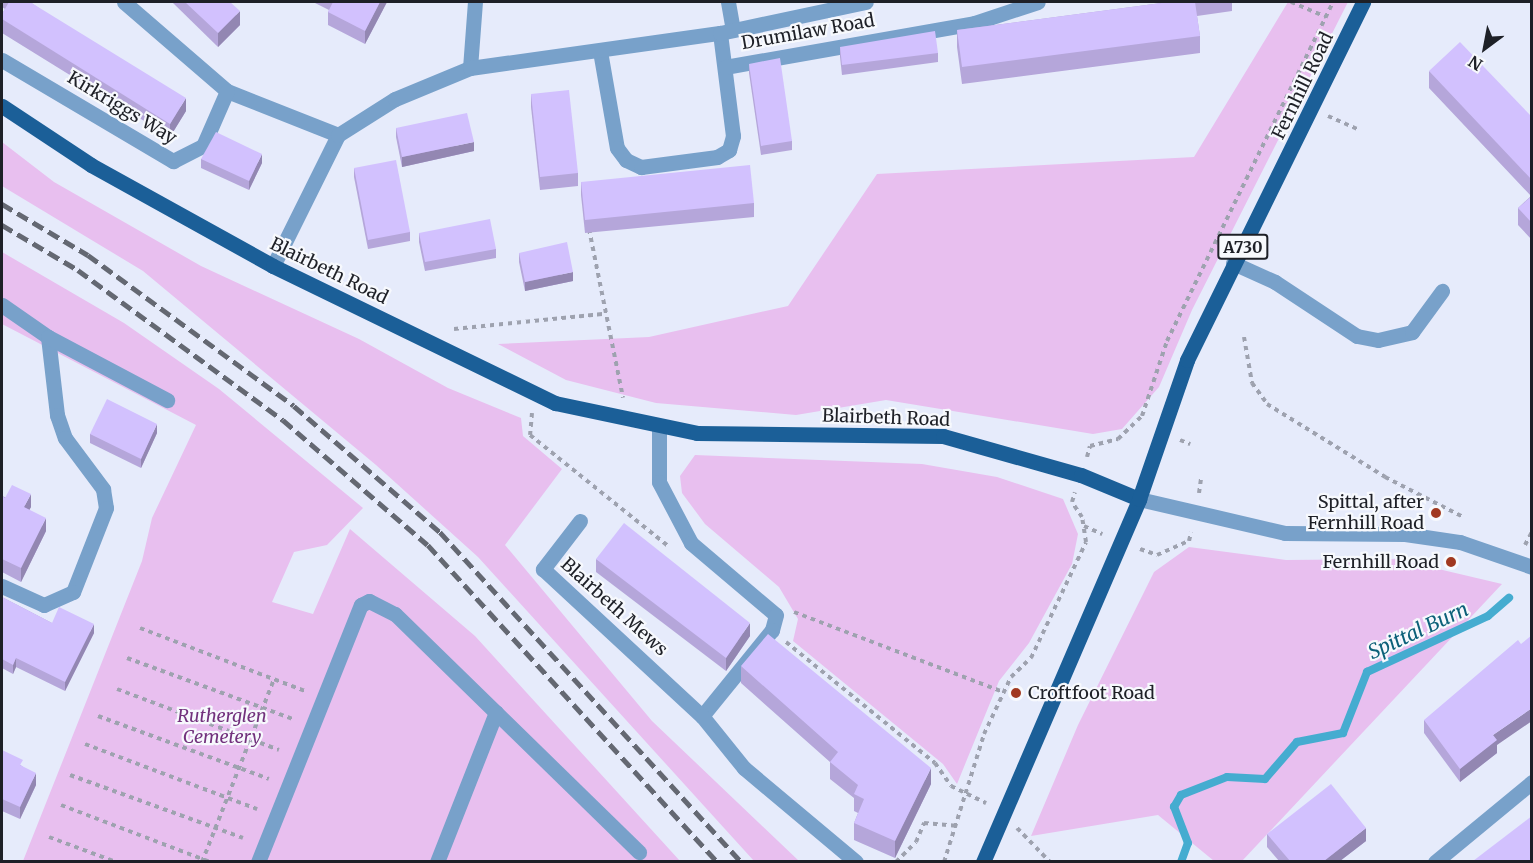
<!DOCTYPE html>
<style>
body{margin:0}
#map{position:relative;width:1533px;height:863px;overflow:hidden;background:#e6ebfb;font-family:Merriweather,serif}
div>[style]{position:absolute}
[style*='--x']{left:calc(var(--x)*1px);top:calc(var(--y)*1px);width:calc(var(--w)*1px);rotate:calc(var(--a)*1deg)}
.green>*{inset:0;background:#e8bfef}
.stream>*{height:8px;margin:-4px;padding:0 4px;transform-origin:4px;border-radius:4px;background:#45acd0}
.path>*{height:4px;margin-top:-2px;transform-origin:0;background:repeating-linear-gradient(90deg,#9ea2af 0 4.5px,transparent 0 9px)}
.minor>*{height:15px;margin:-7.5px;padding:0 7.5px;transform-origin:7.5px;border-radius:7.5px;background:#78a1ca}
.major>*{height:15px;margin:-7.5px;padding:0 7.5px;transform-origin:7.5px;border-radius:7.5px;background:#1b5f98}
.rail>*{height:4.5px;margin-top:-2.25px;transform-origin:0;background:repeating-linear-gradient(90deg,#646872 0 12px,transparent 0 18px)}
.wall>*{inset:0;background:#b5a6da}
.shaded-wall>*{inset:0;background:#9387b2}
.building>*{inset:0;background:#d2c1fe}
.dots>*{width:16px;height:16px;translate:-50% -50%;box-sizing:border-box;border:3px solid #f7f9fd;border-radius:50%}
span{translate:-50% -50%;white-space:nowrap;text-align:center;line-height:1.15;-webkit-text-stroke:4.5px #f7f9fd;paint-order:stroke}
.shield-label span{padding:2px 4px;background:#f7f9fd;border:2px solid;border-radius:4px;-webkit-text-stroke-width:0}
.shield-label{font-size:16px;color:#1e2027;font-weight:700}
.street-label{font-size:18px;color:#1e2027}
.poi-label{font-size:18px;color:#1e2027}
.right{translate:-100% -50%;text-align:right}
.left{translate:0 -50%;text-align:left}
.park-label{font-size:18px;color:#72317d;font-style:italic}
.water-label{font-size:20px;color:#0c6079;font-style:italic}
.frame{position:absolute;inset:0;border:3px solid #1e2027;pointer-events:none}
.north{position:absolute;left:1455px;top:18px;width:60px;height:60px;-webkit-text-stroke:4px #f7f9fd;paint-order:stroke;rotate:212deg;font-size:16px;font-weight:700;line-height:24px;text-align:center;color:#1e2027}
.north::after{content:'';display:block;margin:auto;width:21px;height:27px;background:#1e2027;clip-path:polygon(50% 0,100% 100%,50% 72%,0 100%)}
</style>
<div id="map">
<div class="green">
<div style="clip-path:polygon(1288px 2px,1348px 2px,1192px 310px,1159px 387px,1122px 429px,1093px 434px,886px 400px,796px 415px,656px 403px,566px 380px,498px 344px,649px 337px,788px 306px,877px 174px,1194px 157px)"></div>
<div style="clip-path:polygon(2px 142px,54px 182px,201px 266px,359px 339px,448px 388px,521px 418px,523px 436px,562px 469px,505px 545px,652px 721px,799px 861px,754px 861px,478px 557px,376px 465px,143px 271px,2px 186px)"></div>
<div style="clip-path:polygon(2px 252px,124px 323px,219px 389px,363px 508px,327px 545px,294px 552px,272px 602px,313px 614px,350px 529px,475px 636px,680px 861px,23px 861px,142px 561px,152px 518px,196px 425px,2px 324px)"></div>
<div style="clip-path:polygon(695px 455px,922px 464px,997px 477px,1063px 499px,1078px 534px,1072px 564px,1029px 643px,999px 681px,957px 784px,943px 764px,793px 641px,798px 619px,779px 587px,705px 524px,682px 493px,680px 476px)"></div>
<div style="clip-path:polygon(1189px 547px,1286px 560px,1396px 559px,1502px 584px,1242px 861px,1214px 861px,1158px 815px,1031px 836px,1078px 725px,1154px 572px)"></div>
</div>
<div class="stream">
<div style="--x:1181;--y:862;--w:20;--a:-70"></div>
<div style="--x:1188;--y:843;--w:39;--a:-111"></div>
<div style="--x:1174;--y:807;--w:14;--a:-60"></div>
<div style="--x:1181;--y:795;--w:49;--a:-21.4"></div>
<div style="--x:1227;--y:777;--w:38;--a:3"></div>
<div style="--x:1265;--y:779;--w:49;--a:-49.1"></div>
<div style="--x:1297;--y:742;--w:47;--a:-11.1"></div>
<div style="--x:1343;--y:733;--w:66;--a:-68.5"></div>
<div style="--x:1367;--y:672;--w:133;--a:-24.8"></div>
<div style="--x:1488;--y:616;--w:28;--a:-41"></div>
</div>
<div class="path">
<div style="--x:1291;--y:2;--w:38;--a:23"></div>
<div style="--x:1328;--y:116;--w:32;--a:24"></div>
<div style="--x:589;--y:229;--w:172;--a:78.6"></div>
<div style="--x:454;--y:329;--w:149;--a:-5.8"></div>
<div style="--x:1244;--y:337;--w:47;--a:80.1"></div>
<div style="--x:1252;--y:383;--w:26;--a:54"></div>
<div style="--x:1267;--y:404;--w:139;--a:31.7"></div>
<div style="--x:1385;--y:477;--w:88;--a:27.1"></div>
<div style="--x:532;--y:413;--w:22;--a:95"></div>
<div style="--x:530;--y:435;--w:177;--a:38.8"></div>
<div style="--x:1180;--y:440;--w:11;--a:22"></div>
<div style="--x:1087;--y:457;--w:11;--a:-75"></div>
<div style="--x:1090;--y:446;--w:29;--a:-14"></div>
<div style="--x:1118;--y:439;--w:33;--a:-44"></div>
<div style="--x:1142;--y:416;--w:79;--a:-71.6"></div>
<div style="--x:1167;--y:341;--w:377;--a:-63.9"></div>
<div style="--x:1199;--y:493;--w:14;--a:-82"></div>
<div style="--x:1084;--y:526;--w:20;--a:24"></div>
<div style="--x:1525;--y:545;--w:15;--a:-62"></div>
<div style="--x:1140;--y:549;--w:18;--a:19"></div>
<div style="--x:1157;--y:555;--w:35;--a:-24"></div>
<div style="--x:1189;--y:541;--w:9;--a:-77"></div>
<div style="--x:794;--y:612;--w:225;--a:20.9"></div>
<div style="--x:140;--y:628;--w:177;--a:20.9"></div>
<div style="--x:786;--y:642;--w:192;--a:39.1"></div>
<div style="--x:935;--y:763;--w:28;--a:55"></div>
<div style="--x:951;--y:786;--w:39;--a:26"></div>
<div style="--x:127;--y:658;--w:177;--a:20.2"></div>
<div style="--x:117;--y:689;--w:173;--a:20.6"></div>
<div style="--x:98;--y:716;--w:182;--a:20.2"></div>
<div style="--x:85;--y:744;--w:184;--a:20.7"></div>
<div style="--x:70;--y:775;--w:184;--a:20"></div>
<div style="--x:61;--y:805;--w:160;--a:20.9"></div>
<div style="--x:1017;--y:828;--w:47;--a:45.9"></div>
<div style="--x:49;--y:837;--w:72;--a:20.5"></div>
<div style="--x:202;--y:862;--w:197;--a:-68.5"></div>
<div style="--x:896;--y:862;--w:28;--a:-45"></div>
<div style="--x:916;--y:842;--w:21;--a:-67"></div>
<div style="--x:924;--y:823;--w:32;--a:5"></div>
<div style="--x:944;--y:862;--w:134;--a:-72.6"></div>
<div style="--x:984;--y:734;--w:63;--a:-64.7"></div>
<div style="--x:1011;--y:677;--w:28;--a:-44"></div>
<div style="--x:1031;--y:658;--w:128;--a:-64.6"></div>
<div style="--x:1086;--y:542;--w:25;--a:-99"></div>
<div style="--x:1082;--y:517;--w:18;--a:-124"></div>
<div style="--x:1072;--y:502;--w:10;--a:-73"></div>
</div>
<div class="minor">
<div style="--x:124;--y:2;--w:136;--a:40.8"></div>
<div style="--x:227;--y:91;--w:119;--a:21.6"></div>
<div style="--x:728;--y:2;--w:28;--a:80"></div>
<div style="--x:600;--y:51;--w:98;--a:80.1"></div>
<div style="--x:617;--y:148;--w:15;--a:53"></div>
<div style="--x:626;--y:160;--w:17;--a:25"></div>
<div style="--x:641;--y:167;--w:77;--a:-7.5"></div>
<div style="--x:717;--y:157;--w:14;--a:-30"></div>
<div style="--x:729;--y:150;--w:15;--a:-74"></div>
<div style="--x:733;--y:136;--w:104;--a:-97.2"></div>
<div style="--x:2;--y:60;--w:199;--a:30.6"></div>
<div style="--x:173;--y:161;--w:34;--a:-27"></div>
<div style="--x:203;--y:146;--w:60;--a:-66.4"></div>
<div style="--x:725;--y:67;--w:253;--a:-10"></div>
<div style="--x:974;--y:23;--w:67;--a:-18.2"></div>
<div style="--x:470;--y:68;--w:66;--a:-85.7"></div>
<div style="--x:1233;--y:263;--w:46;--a:24.3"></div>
<div style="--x:1275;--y:282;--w:98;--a:33.4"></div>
<div style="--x:1357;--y:336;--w:21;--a:11"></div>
<div style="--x:1378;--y:340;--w:35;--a:-13"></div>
<div style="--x:1412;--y:332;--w:51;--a:-53.8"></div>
<div style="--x:273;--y:266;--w:146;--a:-63.6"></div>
<div style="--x:338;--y:135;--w:67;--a:-32.3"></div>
<div style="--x:395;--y:99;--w:81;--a:-22.5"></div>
<div style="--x:470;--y:68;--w:252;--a:-8"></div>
<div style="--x:720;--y:33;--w:149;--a:-12"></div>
<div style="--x:2;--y:305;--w:56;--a:34.8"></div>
<div style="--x:48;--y:337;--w:79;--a:83.4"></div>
<div style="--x:57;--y:415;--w:24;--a:71"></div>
<div style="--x:65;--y:438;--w:64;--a:53.3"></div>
<div style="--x:103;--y:489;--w:19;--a:81"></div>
<div style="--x:106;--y:508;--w:90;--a:111.4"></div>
<div style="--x:73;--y:592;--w:32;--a:156"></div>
<div style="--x:44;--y:605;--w:46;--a:-155.7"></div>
<div style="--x:48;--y:337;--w:135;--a:27.9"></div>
<div style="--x:659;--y:428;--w:54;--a:90"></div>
<div style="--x:659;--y:482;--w:69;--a:62.3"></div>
<div style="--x:691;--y:543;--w:111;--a:40.3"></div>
<div style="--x:776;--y:615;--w:16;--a:105"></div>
<div style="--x:772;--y:630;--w:111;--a:129.1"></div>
<div style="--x:1139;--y:499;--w:150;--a:13.1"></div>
<div style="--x:1285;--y:533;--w:120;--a:0.5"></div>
<div style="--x:1405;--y:534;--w:56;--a:8.3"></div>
<div style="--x:1460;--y:542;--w:76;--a:19.1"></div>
<div style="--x:580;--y:521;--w:61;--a:127.6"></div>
<div style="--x:543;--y:569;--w:217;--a:42.8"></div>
<div style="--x:702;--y:716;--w:67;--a:51.1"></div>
<div style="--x:744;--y:768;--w:146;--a:40"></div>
<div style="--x:258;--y:862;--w:277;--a:-68.2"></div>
<div style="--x:361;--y:605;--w:9;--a:-27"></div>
<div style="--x:369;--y:601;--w:29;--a:27"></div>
<div style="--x:395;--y:614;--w:341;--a:44.3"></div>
<div style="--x:437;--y:862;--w:161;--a:-68.5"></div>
<div style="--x:1435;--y:862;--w:126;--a:-39.5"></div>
</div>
<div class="major">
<div style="--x:2;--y:106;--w:107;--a:33.5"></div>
<div style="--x:91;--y:165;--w:208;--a:29"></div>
<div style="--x:273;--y:266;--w:314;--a:25.9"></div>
<div style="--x:555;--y:403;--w:145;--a:11.9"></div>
<div style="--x:697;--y:433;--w:246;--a:0.7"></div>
<div style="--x:943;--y:436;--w:143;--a:15.8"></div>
<div style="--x:1081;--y:475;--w:63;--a:22.5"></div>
<div style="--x:983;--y:862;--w:395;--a:-66.7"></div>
<div style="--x:1139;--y:499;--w:147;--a:-70.9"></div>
<div style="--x:1187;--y:360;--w:399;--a:-63.8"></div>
</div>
<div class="rail">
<div style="--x:2;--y:204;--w:100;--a:30.7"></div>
<div style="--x:88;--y:255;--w:255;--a:36.2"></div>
<div style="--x:294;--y:406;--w:193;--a:40.8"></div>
<div style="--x:440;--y:532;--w:447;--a:47.6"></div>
<div style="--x:2;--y:225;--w:88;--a:30.6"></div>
<div style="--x:78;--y:270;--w:254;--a:36.2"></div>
<div style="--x:283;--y:420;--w:191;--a:40.8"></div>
<div style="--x:428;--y:545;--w:429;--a:47.6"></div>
</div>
<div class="wall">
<div style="clip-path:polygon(2px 2px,30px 2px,186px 111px,170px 137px,2px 33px,2px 14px,5px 9px,2px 7px)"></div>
<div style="clip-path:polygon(172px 2px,230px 2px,240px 25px,218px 47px)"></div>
<div style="clip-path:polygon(313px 2px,387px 2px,365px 44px,328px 25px,328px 12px,329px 10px)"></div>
<div style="clip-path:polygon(1169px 2px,1232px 2px,1232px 11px,1197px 16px,1200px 36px,1200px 53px,962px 84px,957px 47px,957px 30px)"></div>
<div style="clip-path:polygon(840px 47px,938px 53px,938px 62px,842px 75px,840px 57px)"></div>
<div style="clip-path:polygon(749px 64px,792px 141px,792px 150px,761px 155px,749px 73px)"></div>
<div style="clip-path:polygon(1429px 71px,1532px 117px,1532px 240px,1518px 225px,1518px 208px,1531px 196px,1429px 88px)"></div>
<div style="clip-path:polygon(531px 94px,578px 173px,578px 186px,540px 190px,531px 107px)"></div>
<div style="clip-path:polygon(396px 128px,474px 151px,402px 167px,396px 137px)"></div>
<div style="clip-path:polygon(201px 159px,262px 163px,249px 190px,201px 168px)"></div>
<div style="clip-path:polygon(354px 168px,410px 232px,410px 241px,368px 249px,354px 177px)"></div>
<div style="clip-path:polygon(581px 182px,754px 203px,754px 217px,585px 233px,581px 195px)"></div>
<div style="clip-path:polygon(419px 233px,496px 249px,496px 258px,425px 271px,419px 242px)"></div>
<div style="clip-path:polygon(519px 253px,573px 281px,525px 291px,519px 262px)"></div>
<div style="clip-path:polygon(157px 433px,141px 468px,90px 443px,90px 434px)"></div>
<div style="clip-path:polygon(2px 496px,31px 507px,29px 510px,46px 531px,21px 582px,2px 572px)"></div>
<div style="clip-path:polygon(596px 559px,750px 636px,726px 671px,596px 572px)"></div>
<div style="clip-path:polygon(2px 597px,52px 623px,94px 633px,65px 691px,16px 667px,13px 674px,2px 668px)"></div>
<div style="clip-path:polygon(741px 666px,931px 784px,895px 858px,854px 840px,854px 823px,858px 813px,854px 811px,854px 798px,830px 779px,830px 762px,741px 683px)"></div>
<div style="clip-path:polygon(1424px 720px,1497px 745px,1497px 753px,1460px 782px,1424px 733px)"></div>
<div style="clip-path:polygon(2px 750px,23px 767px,36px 785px,20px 819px,2px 811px)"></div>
<div style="clip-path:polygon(1267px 834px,1366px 841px,1340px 861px,1279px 861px,1267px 847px)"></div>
</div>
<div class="shaded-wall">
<div style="clip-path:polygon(380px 2px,387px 2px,365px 44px,365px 31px)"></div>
<div style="clip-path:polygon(240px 11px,240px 25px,218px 47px,218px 33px)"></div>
<div style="clip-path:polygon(186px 98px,186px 111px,170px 137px,170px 124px)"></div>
<div style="clip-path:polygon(474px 142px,474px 151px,402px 167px,402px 157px)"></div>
<div style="clip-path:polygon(262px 154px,262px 163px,249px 190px,249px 181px)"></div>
<div style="clip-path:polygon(573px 272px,573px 281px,525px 291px,525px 282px)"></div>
<div style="clip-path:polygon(157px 424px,157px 433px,141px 468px,141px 459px)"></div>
<div style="clip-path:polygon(31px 494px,31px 507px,24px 520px,24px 507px)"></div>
<div style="clip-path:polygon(46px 518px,46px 531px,21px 582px,21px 568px)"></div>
<div style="clip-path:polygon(750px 623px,750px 636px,726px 671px,726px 658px)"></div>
<div style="clip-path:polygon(94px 624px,94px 633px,65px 691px,65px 682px)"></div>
<div style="clip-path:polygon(16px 658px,16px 667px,13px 674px,13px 665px)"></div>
<div style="clip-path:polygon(1532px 708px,1532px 721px,1497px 745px,1497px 753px,1460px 782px,1460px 769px,1493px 735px)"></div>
<div style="clip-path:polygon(931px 768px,931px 784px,895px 858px,895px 841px)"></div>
<div style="clip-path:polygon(36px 773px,36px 785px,20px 819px,20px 807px)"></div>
<div style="clip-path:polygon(1366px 828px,1366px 841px,1340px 861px,1324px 861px)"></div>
</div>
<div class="building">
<div style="clip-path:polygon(9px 2px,30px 2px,186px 98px,170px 124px,2px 19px,2px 14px)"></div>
<div style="clip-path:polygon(185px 2px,230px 2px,240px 11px,218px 33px)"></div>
<div style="clip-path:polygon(333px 2px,380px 2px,365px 31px,328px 12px)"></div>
<div style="clip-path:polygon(1169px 2px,1195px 2px,1200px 36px,962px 67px,957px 30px)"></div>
<div style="clip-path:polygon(935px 31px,938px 53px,842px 65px,840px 47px)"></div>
<div style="clip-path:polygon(1460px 42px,1532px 117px,1532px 180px,1429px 71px)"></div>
<div style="clip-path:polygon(780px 58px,792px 141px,761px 146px,749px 64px)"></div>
<div style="clip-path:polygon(569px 90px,578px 173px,540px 177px,531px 94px)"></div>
<div style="clip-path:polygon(467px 113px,474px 142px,402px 157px,396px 128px)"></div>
<div style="clip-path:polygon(216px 132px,262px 154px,249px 181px,201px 159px)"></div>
<div style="clip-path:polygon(396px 160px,410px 232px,368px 240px,354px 168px)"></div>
<div style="clip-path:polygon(750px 165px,754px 203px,585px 220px,581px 182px)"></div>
<div style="clip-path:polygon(1532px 196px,1532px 223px,1518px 208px)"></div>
<div style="clip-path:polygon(490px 219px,496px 249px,425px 262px,419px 233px)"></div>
<div style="clip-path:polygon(567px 242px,573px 272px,525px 282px,519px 253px)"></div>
<div style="clip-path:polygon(107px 399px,157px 424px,141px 459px,90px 434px)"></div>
<div style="clip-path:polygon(12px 485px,31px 494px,24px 507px,46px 518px,21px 568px,2px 559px,2px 496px,5px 498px)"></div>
<div style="clip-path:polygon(624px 523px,750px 623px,726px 658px,596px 559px)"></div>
<div style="clip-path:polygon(2px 597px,52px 623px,59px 607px,94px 624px,65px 682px,16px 658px,13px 665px,2px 659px)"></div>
<div style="clip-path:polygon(768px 634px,931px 768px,895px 841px,854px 823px,864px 799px,854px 794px,858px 785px,830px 762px,838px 752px,741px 666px)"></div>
<div style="clip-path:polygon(1532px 635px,1532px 708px,1493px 735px,1497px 740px,1460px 769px,1424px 720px,1518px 640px,1521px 644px)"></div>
<div style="clip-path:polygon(2px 750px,23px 760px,20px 765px,36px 773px,20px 807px,2px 799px)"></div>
<div style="clip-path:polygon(1331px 784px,1366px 828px,1324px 861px,1290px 861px,1267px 834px)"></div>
<div style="clip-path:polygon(1532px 816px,1532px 859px,1528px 861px,1473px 861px)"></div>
</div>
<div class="dots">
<div style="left:1436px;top:513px;background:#a13820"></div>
<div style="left:1451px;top:562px;background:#a13820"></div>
<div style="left:1016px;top:693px;background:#a13820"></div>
</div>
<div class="shield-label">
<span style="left:1243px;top:247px">A730</span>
</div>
<div class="street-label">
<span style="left:808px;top:32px;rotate:-10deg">Drumilaw Road</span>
<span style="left:1303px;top:86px;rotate:-64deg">Fernhill Road</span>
<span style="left:122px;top:108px;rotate:31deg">Kirkriggs Way</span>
<span style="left:329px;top:271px;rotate:26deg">Blairbeth Road</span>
<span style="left:886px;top:418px;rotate:2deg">Blairbeth Road</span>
<span style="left:614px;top:607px;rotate:42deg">Blairbeth Mews</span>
</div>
<div class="poi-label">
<span class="right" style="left:1424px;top:513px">Spittal, after<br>Fernhill Road</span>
<span class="right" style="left:1439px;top:562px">Fernhill Road</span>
<span class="left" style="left:1028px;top:693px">Croftfoot Road</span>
</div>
<div class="park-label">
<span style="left:222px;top:727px">Rutherglen<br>Cemetery</span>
</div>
<div class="water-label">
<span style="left:1418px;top:630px;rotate:-25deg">Spittal Burn</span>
</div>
<div class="frame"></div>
<div class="north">N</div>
</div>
